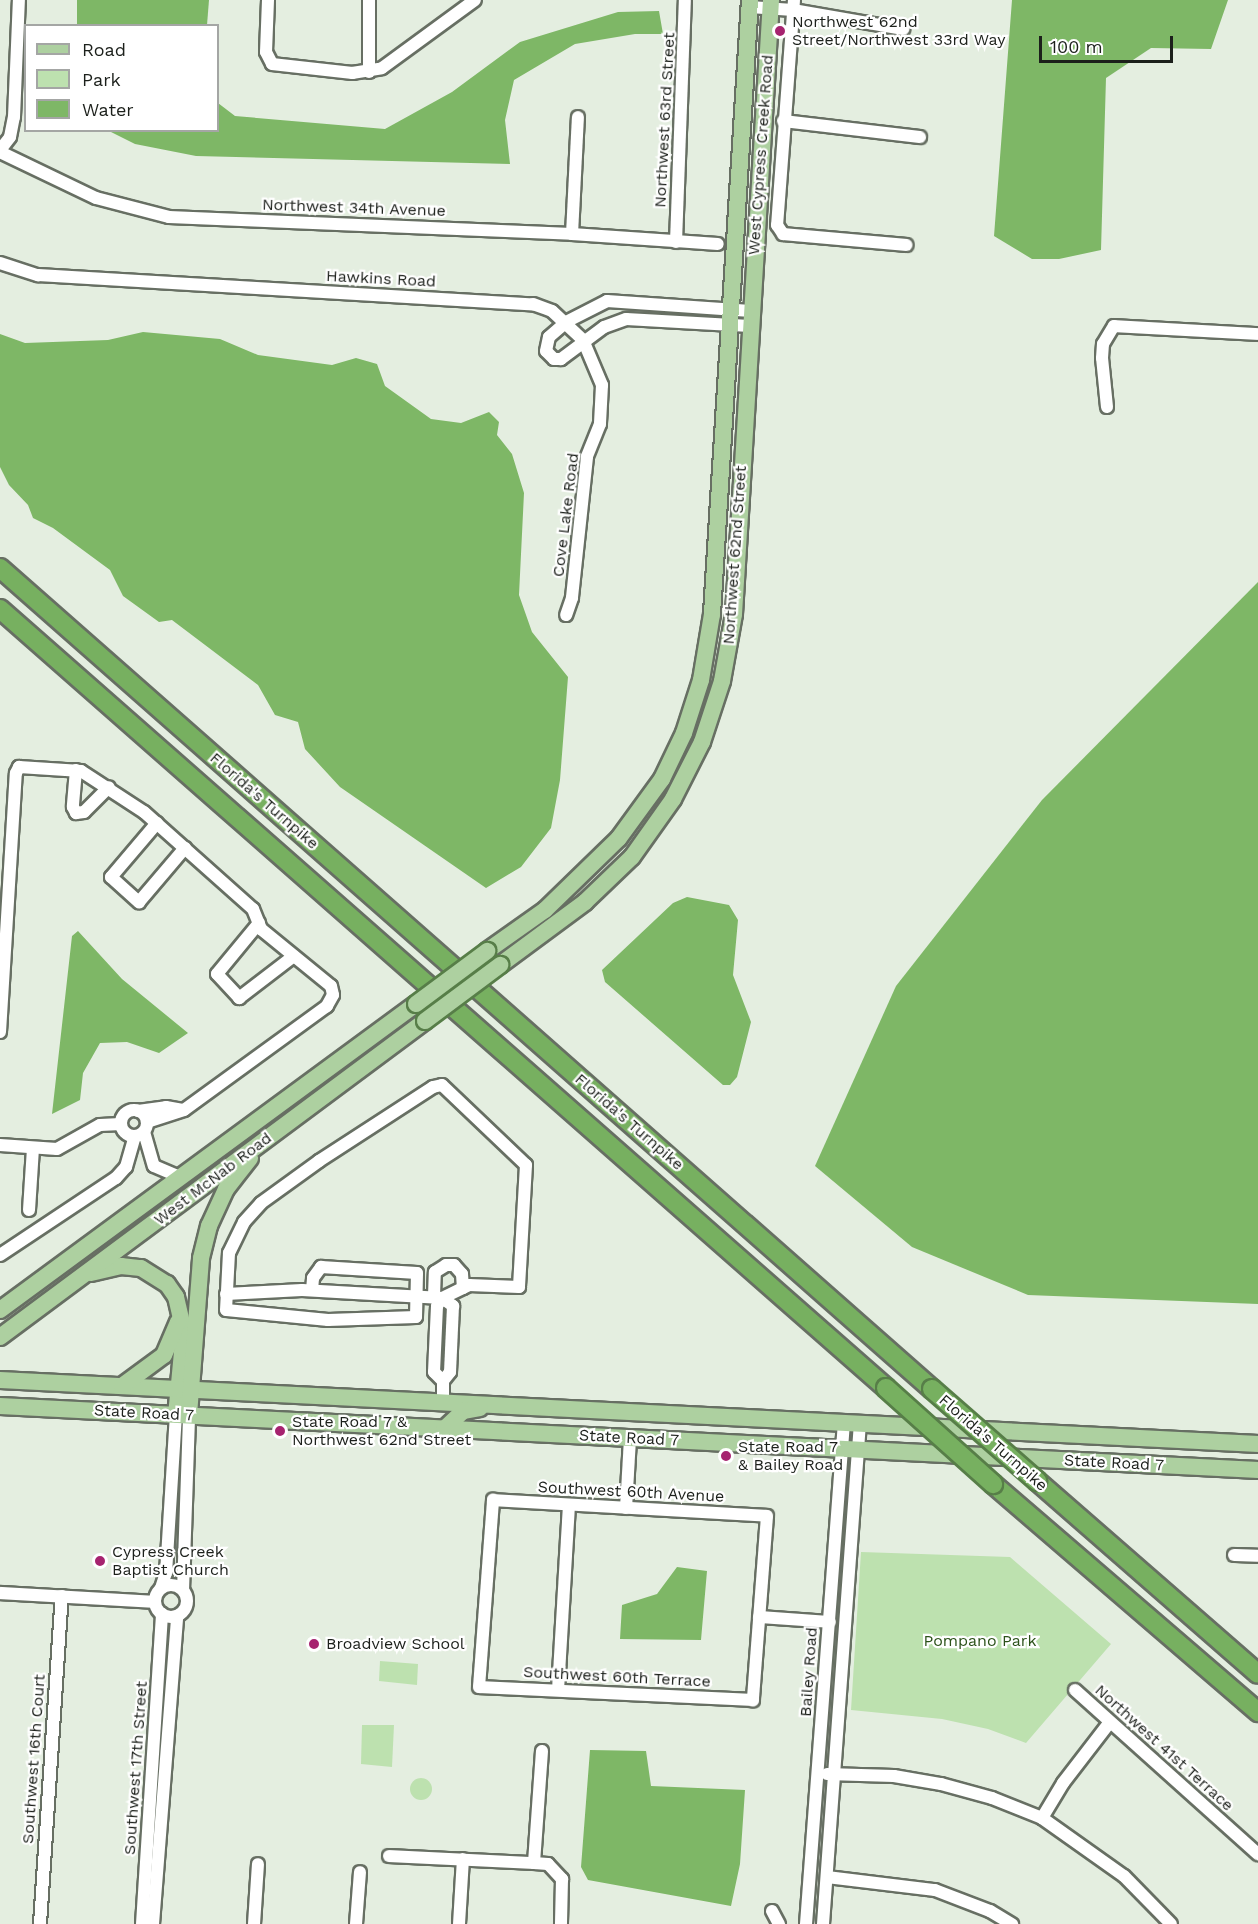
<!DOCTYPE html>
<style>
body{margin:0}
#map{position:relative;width:1258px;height:1924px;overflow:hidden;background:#e4eee0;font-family:"Work Sans",sans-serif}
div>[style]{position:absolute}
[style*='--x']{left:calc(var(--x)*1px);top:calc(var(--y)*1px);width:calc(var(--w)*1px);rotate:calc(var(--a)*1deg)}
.green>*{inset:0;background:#bde1af}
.round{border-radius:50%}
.water>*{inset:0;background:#7eb766}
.roads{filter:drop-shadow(2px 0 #676f63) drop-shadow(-2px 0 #676f63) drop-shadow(0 2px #676f63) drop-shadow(0 -2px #676f63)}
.minor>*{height:12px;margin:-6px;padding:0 6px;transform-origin:6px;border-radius:6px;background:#fff}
.minor>.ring{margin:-6px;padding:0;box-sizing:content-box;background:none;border:12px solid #fff;border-radius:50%}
.major>*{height:16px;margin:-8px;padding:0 8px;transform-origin:8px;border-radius:8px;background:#add0a0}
.highway>*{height:18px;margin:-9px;padding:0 9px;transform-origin:9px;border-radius:9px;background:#77b060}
.bridges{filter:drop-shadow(2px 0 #577e48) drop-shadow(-2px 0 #577e48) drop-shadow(0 2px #577e48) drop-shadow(0 -2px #577e48)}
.major-bridge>*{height:16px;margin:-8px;padding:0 8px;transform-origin:8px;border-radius:8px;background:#add0a0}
.highway-bridge>*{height:18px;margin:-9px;padding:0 9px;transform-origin:9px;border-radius:9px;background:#77b060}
.dots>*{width:16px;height:16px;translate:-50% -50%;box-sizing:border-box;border:3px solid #fff;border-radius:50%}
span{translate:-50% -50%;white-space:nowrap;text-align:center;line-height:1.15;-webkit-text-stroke:4.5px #fff;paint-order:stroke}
.poi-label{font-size:16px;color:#1c201b}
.left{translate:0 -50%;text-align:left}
.street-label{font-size:16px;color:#1c201b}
.park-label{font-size:16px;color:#2b5119}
.legend{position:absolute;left:24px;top:24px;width:195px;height:108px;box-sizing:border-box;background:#fff;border:2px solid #a4a6a4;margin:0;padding:8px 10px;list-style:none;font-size:18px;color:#1c201b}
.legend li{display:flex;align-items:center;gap:12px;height:30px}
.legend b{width:30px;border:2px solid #a4a6a4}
.scale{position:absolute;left:1039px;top:36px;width:134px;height:27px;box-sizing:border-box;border:3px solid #1c201b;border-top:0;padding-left:8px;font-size:18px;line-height:21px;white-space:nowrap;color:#1c201b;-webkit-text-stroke:4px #fff;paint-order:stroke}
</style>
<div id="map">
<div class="green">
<div style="clip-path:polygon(861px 1552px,1010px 1557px,1111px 1644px,1026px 1743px,988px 1729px,942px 1719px,851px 1710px)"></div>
<div style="clip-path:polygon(380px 1661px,418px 1664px,417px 1685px,379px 1681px)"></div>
<div style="clip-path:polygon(362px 1725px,394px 1725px,392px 1767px,361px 1764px)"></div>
<div class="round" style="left:410px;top:1778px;width:22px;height:22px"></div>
</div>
<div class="water">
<div style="clip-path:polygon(77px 0,209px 0,207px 25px,77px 25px)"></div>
<div style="clip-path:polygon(1012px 0,1228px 0,1211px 49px,1151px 48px,1106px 78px,1101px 250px,1059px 259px,1032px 259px,994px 236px)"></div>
<div style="clip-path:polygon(659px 11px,663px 34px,635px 34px,575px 44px,514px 80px,505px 120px,510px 164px,196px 156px,135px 144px,109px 131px,218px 130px,218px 103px,235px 116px,385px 129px,452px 92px,520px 42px,618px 12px)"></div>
<div style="clip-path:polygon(143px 332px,220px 339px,258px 355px,332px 365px,356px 358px,377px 364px,385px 386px,431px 419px,461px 423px,489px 412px,499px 422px,497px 435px,512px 454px,524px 493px,519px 595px,532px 632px,568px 677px,560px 780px,551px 828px,521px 867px,486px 888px,340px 787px,305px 749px,298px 722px,275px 715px,258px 685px,172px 620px,159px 622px,123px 596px,110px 570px,53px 528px,33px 518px,28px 505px,9px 485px,0 467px,0 334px,25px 343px,108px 340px)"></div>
<div style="clip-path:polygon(1258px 582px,1258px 1304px,1028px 1295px,912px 1247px,815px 1166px,896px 986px,1042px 800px)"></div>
<div style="clip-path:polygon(687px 897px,729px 905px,738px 920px,733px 975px,751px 1022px,737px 1077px,730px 1085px,723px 1085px,605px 982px,602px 970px,673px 903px)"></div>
<div style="clip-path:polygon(78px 931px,122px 979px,188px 1033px,159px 1053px,127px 1042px,100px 1043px,83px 1073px,80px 1100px,52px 1114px,72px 936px)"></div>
<div style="clip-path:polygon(677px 1567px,707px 1571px,701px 1640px,620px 1639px,622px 1605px,657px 1594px)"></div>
<div style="clip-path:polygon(590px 1750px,646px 1751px,651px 1786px,745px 1790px,740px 1864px,731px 1906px,588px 1880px,581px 1867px)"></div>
</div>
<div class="roads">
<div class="minor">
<div style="--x:268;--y:0;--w:52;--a:92.2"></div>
<div style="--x:266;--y:52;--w:13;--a:63"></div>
<div style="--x:272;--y:64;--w:81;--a:6.4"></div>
<div style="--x:352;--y:73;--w:30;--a:-9"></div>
<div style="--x:382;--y:68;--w:115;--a:-36.2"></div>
<div style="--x:794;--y:0;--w:226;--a:94.3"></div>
<div style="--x:777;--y:225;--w:11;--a:56"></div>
<div style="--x:783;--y:234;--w:124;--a:5.1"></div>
<div style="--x:750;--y:7;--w:43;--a:4"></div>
<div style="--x:793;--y:10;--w:112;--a:9.8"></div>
<div style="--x:369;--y:72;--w:72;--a:-90"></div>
<div style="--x:783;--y:121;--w:138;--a:6.7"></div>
<div style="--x:0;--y:150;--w:16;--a:-52"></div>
<div style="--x:10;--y:137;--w:20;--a:-79"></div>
<div style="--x:14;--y:117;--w:117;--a:-87.6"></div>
<div style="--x:0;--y:152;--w:106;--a:25.6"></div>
<div style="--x:96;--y:198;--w:75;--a:14.6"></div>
<div style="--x:169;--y:217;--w:403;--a:2.4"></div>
<div style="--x:572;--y:234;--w:146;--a:3.9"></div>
<div style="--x:572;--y:234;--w:117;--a:-87.1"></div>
<div style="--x:676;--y:242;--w:242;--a:-87.9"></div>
<div style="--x:0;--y:263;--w:40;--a:18"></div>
<div style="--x:38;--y:275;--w:496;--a:3.4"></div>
<div style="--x:533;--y:304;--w:20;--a:20"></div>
<div style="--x:552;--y:311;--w:42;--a:43.1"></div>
<div style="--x:583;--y:340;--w:49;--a:67.1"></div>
<div style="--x:602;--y:385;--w:39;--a:93"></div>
<div style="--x:600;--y:424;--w:35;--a:112"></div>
<div style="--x:587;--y:457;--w:142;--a:96.1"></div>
<div style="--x:572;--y:598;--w:18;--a:109"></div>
<div style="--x:750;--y:326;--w:124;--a:-176.8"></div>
<div style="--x:626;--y:319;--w:23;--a:160"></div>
<div style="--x:604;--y:327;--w:54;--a:143.3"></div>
<div style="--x:561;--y:359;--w:7;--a:180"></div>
<div style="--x:554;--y:359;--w:11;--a:-135"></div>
<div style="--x:546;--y:351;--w:14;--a:-78"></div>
<div style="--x:549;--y:337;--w:23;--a:-41"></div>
<div style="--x:566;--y:322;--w:46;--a:-27.1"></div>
<div style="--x:607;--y:301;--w:144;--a:4"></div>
<div style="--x:1107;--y:407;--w:49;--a:-95.8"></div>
<div style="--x:1102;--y:358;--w:14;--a:-86"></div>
<div style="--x:1103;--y:344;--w:21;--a:-59"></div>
<div style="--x:1114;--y:326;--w:144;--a:3.2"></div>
<div style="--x:76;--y:770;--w:37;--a:95"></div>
<div style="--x:73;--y:807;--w:7;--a:63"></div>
<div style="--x:76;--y:813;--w:8;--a:-7"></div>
<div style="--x:84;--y:812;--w:35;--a:-45"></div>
<div style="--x:157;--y:823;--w:71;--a:130.4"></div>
<div style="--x:111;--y:877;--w:38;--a:42"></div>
<div style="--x:139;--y:902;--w:71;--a:-49.6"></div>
<div style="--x:259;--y:923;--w:66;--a:129.5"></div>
<div style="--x:217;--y:974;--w:33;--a:47"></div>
<div style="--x:239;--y:998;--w:69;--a:-37.4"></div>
<div style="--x:0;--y:1032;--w:259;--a:-86.5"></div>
<div style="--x:16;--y:773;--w:7;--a:-63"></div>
<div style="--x:19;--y:767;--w:62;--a:3.7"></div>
<div style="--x:81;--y:771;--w:75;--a:33.1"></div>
<div style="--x:144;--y:812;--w:146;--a:41.7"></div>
<div style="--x:253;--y:909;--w:22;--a:68"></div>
<div style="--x:261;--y:929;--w:90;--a:39.2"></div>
<div style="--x:331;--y:986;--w:9;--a:77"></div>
<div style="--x:333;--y:995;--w:13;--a:119"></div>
<div style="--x:327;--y:1006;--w:177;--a:144"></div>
<div style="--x:184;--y:1110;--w:39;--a:162"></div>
<div class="ring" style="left:121px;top:1110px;width:14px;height:14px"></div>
<div style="--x:138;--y:1111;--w:28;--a:-8"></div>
<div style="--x:166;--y:1107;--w:17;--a:10"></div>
<div style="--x:144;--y:1132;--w:35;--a:74"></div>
<div style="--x:154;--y:1166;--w:30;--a:23"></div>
<div style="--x:0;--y:1145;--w:57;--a:4"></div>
<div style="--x:57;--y:1149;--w:49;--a:-29.2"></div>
<div style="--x:100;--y:1125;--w:21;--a:-3"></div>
<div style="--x:29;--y:1210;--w:62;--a:-86.3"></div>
<div style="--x:0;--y:1255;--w:139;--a:-33.6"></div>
<div style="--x:116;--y:1178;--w:15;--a:-48"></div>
<div style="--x:126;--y:1167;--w:32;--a:-74"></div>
<div style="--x:312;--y:1290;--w:12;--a:-85"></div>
<div style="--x:313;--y:1278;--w:14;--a:-54"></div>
<div style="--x:321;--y:1267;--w:96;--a:3.6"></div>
<div style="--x:417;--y:1273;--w:44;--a:91.3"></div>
<div style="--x:416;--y:1317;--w:88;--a:178"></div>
<div style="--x:328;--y:1320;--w:102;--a:-174.4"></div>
<div style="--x:226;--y:1310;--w:57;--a:-87"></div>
<div style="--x:229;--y:1253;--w:34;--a:-64"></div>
<div style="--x:244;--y:1222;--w:25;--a:-48"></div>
<div style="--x:261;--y:1203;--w:72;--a:-35.9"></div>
<div style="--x:319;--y:1161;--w:136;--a:-33"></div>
<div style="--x:433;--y:1087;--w:9;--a:-13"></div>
<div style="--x:442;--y:1085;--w:116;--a:43.6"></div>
<div style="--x:526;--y:1165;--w:122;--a:93.3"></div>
<div style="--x:519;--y:1287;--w:50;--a:-177.7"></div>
<div style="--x:469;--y:1285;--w:30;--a:154"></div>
<div style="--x:442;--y:1298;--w:9;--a:122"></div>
<div style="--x:437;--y:1306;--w:66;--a:92.6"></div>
<div style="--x:434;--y:1372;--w:13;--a:45"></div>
<div style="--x:226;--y:1294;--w:76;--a:-3"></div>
<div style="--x:302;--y:1290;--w:140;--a:3.3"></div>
<div style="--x:442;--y:1298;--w:14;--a:36"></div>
<div style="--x:453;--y:1306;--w:66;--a:92.6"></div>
<div style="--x:450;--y:1372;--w:11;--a:128"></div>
<div style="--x:443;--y:1381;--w:21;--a:90"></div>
<div style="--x:434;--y:1296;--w:24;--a:-88"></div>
<div style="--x:435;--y:1272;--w:13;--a:-32"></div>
<div style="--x:446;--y:1265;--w:8;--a:0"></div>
<div style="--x:454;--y:1265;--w:12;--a:48"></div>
<div style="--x:462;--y:1274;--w:14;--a:86"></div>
<div style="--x:493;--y:1500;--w:274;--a:3.3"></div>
<div style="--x:767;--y:1516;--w:185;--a:94.4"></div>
<div style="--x:753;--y:1700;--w:274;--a:-177.3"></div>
<div style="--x:479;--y:1687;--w:188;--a:-85.7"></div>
<div style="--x:626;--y:1508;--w:70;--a:-86.7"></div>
<div style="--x:1234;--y:1555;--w:24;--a:2"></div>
<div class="ring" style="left:155px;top:1585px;width:20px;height:20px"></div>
<div style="--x:161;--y:1588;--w:16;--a:-72"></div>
<div style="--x:166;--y:1573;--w:158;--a:-86.4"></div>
<div style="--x:183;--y:1590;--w:175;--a:-88"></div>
<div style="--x:0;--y:1593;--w:155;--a:3.3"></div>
<div style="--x:759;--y:1617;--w:71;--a:4"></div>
<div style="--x:558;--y:1690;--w:185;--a:-86.6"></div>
<div style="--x:1075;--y:1690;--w:246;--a:41.9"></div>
<div style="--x:542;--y:1751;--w:112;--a:94.1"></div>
<div style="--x:534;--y:1863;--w:14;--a:4"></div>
<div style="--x:548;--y:1864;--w:21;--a:47"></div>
<div style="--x:562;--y:1879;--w:45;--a:91.3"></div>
<div style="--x:827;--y:1774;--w:67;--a:1.7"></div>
<div style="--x:894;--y:1776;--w:48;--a:9.7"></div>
<div style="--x:941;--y:1784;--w:53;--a:15.4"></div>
<div style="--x:992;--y:1798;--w:54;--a:21.8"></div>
<div style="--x:1042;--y:1818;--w:100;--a:35.3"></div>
<div style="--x:1124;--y:1876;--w:67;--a:45.6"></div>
<div style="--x:1042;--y:1818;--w:41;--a:-59"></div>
<div style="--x:1063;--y:1783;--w:77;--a:-52.4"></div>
<div style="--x:389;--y:1856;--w:145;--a:2.8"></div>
<div style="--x:827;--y:1877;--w:109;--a:6.9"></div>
<div style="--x:935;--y:1890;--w:59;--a:20.9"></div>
<div style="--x:990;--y:1911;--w:26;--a:31"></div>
<div style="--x:772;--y:1911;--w:15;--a:62"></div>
<div style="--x:40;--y:1924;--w:329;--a:-86.2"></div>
<div style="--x:142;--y:1924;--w:311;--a:-86.3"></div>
<div style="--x:153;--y:1924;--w:309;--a:-85.5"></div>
<div style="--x:254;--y:1924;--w:60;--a:-86.2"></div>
<div style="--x:356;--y:1924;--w:52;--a:-85.6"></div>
<div style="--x:459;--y:1924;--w:65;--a:-86.5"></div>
<div style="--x:806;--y:1924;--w:503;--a:-85.67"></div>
<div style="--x:823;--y:1924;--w:502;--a:-85.78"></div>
</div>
<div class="major">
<div style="--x:487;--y:951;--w:71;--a:-35.3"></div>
<div style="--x:545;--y:910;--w:103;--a:-44.2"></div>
<div style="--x:619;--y:838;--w:73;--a:-53.9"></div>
<div style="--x:662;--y:779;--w:51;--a:-64.4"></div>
<div style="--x:684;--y:733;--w:56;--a:-72.2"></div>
<div style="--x:701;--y:680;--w:67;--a:-80.5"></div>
<div style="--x:712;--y:614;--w:615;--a:-86.46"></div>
<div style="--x:500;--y:965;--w:106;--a:-36.5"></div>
<div style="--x:585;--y:902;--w:65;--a:-43.8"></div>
<div style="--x:632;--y:857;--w:71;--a:-54.7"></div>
<div style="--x:673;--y:799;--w:64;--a:-63"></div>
<div style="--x:702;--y:742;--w:64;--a:-71.8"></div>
<div style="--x:722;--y:681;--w:68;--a:-79.8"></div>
<div style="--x:734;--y:614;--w:615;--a:-86.55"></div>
<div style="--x:91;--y:1273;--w:31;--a:-13"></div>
<div style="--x:121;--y:1266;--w:20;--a:6"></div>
<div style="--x:141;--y:1268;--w:31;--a:32"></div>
<div style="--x:167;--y:1284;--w:16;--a:55"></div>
<div style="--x:176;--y:1297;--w:35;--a:77"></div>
<div style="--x:184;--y:1331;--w:84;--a:95.4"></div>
<div style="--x:0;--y:1310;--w:516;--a:-36.34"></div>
<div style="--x:0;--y:1337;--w:530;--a:-36.63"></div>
<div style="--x:0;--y:1380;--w:1260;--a:2.91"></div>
<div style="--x:122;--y:1386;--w:52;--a:-36.4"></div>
<div style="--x:164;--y:1355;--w:36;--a:-67"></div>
<div style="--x:0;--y:1406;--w:1260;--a:2.91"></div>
<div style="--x:189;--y:1415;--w:157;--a:-85.6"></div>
<div style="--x:201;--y:1258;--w:33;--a:-76"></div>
<div style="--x:209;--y:1226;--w:41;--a:-65.3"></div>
<div style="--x:226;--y:1189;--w:39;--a:-52"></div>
<div style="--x:444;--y:1429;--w:26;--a:-43"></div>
<div style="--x:463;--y:1411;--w:17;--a:-10"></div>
</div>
<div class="highway">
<div style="--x:0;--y:568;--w:1242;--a:41.38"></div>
<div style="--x:0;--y:609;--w:1180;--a:41.32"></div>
<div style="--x:1037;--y:1481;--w:293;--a:41.1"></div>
<div style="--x:993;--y:1484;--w:350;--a:40.7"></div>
</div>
</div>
<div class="bridges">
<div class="major-bridge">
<div style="--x:416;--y:1004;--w:89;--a:-36.7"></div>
<div style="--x:425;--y:1021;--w:94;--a:-36.7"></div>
</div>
<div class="highway-bridge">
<div style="--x:886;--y:1388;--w:144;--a:41.9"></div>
<div style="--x:932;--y:1389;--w:140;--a:41.2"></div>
</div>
</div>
<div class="dots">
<div style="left:780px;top:31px;background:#a6236f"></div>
<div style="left:280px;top:1431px;background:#a6236f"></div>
<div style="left:726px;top:1456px;background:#a6236f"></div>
<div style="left:100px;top:1561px;background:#a6236f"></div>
<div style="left:314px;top:1644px;background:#a6236f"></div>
</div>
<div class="poi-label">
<span class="left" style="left:792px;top:31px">Northwest 62nd<br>Street/Northwest 33rd Way</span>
<span class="left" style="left:292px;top:1431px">State Road 7 &amp;<br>Northwest 62nd Street</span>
<span class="left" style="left:738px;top:1456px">State Road 7<br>&amp; Bailey Road</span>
<span class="left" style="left:112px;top:1561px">Cypress Creek<br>Baptist Church</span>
<span class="left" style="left:326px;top:1644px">Broadview School</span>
</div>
<div class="street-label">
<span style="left:665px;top:120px;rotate:-87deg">Northwest 63rd Street</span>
<span style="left:761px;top:155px;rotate:-86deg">West Cypress Creek Road</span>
<span style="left:354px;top:208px;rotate:2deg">Northwest 34th Avenue</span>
<span style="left:381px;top:279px;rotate:3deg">Hawkins Road</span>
<span style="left:566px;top:515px;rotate:-83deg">Cove Lake Road</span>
<span style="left:735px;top:555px;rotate:-86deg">Northwest 62nd Street</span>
<span style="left:264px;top:801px;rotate:41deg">Florida's Turnpike</span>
<span style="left:629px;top:1122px;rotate:41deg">Florida's Turnpike</span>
<span style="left:213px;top:1179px;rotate:-37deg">West McNab Road</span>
<span style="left:144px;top:1413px;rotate:3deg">State Road 7</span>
<span style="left:629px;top:1438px;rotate:3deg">State Road 7</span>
<span style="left:993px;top:1443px;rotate:41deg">Florida's Turnpike</span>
<span style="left:1114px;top:1463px;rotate:3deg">State Road 7</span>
<span style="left:631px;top:1492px;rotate:3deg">Southwest 60th Avenue</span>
<span style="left:809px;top:1672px;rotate:-86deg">Bailey Road</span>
<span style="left:617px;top:1677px;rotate:3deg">Southwest 60th Terrace</span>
<span style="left:1164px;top:1748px;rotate:42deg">Northwest 41st Terrace</span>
<span style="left:34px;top:1759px;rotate:-86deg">Southwest 16th Court</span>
<span style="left:136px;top:1768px;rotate:-86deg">Southwest 17th Street</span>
</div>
<div class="park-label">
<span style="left:980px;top:1641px">Pompano Park</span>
</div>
<ul class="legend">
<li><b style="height:8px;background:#add0a0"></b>Road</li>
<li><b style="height:16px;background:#bde1af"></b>Park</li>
<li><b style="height:16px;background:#7eb766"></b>Water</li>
</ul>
<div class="scale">100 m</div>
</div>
